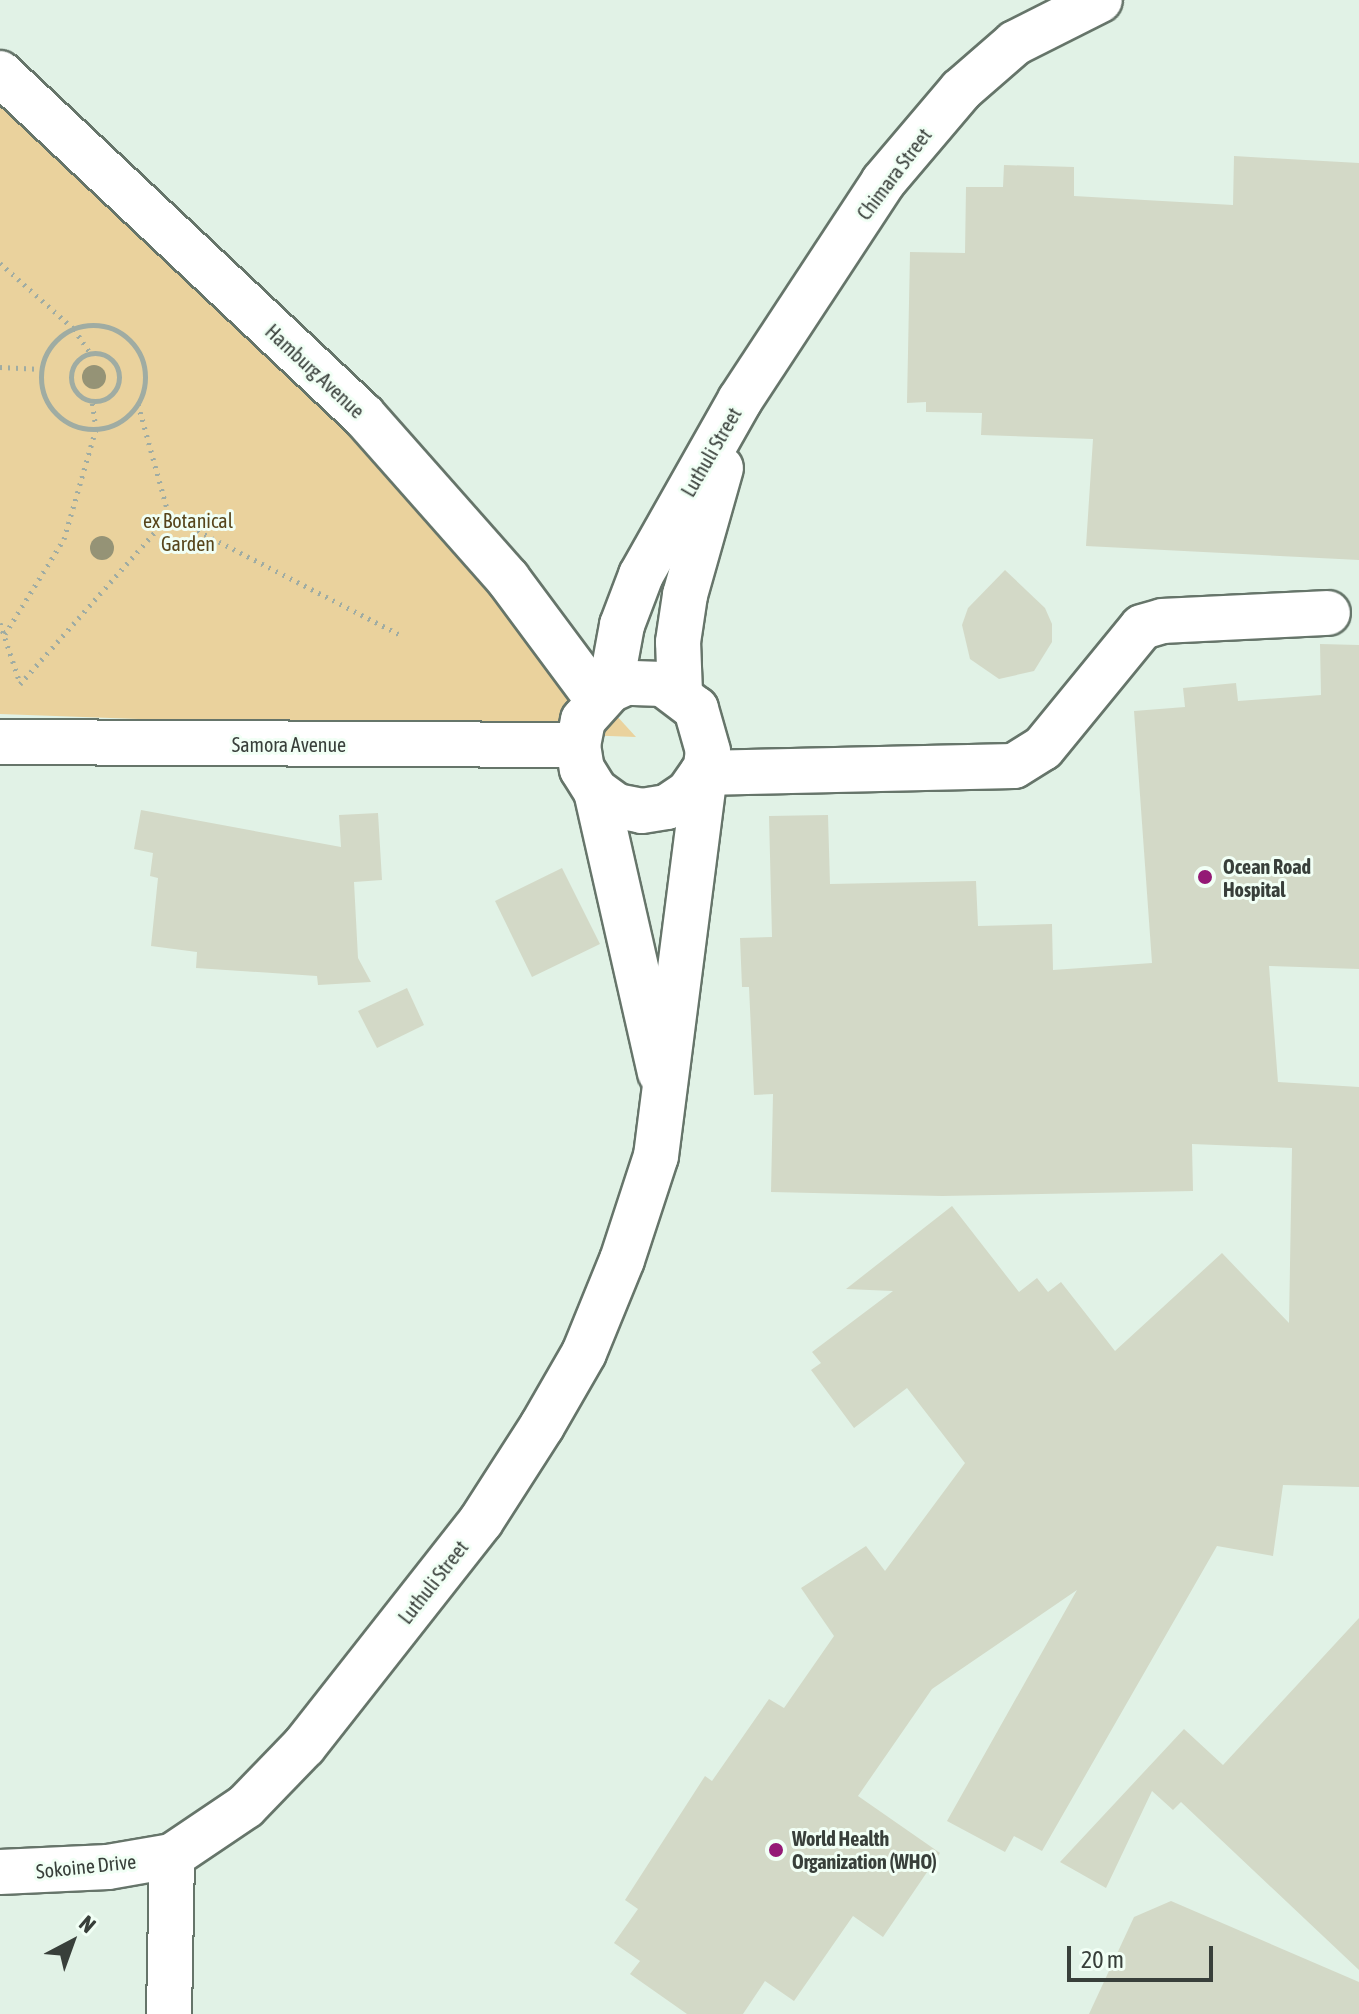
<!DOCTYPE html>
<style>
body{margin:0}
#map{position:relative;width:1359px;height:2014px;overflow:hidden;background:#e1f2e6;font-family:"Asap Condensed",sans-serif}
div>[style]{position:absolute}
[style*='--x']{left:calc(var(--x)*1px);top:calc(var(--y)*1px);width:calc(var(--w)*1px);rotate:calc(var(--a)*1deg)}
.green>*{inset:0;background:#ead29d}
.building>*{inset:0;background:#d3d9c7}
.path>*{height:5px;margin-top:-2.5px;transform-origin:0;background:repeating-linear-gradient(90deg,#9faca3 0 2px,transparent 0 8px)}
.path>.ring{margin:-2.5px;padding:0;box-sizing:content-box;background:none;border:5px solid #9faca3;border-radius:50%}
.roads{filter:drop-shadow(2px 0 #66756a) drop-shadow(-2px 0 #66756a) drop-shadow(0 2px #66756a) drop-shadow(0 -2px #66756a)}
.minor>*{height:44px;margin:-22px;padding:0 22px;transform-origin:22px;border-radius:22px;background:#fff}
.trees>*{width:24px;height:24px;margin:-12px;border-radius:50%;background:#959376}
.dots>*{width:22px;height:22px;translate:-50% -50%;box-sizing:border-box;border:4px solid #f1fff5;border-radius:50%}
span{translate:-50% -50%;white-space:nowrap;text-align:center;line-height:1.15;-webkit-text-stroke:6px #f1fff5;paint-order:stroke}
.street-label{font-size:20px;color:#383f3a}
.park-label{font-size:20px;color:#57451b}
.poi-label{font-size:20px;color:#383f3a;font-weight:700}
.left{translate:0 -50%;text-align:left}
.north{position:absolute;left:32px;top:1902px;width:80px;height:80px;-webkit-text-stroke:6px #f1fff5;paint-order:stroke;rotate:41deg;font-size:22px;font-weight:700;line-height:32px;text-align:center;color:#383f3a}
.north::after{content:'';display:block;margin:auto;width:28px;height:36px;background:#383f3a;clip-path:polygon(50% 0,100% 100%,50% 72%,0 100%)}
.scale{position:absolute;left:1067px;top:1946px;width:146px;height:36px;box-sizing:border-box;border:4px solid #383f3a;border-top:0;padding-left:10px;font-size:24px;line-height:28px;white-space:nowrap;color:#383f3a;-webkit-text-stroke:6px #f1fff5;paint-order:stroke}
</style>
<div id="map">
<div class="green">
<div style="clip-path:polygon(0 102px,368px 443px,636px 737px,0 714px)"></div>
</div>
<div class="building">
<div style="clip-path:polygon(1234px 156px,1359px 163px,1359px 560px,1086px 546px,1093px 439px,981px 435px,982px 413px,926px 412px,926px 402px,907px 403px,910px 252px,965px 253px,966px 187px,1003px 187px,1004px 165px,1074px 167px,1074px 196px,1233px 205px)"></div>
<div style="clip-path:polygon(1005px 570px,1045px 608px,1052px 624px,1052px 642px,1034px 671px,999px 679px,970px 659px,962px 625px,968px 608px)"></div>
<div style="clip-path:polygon(1320px 644px,1359px 645px,1359px 969px,1269px 966px,1278px 1082px,1359px 1087px,1359px 1487px,1283px 1485px,1273px 1556px,1217px 1546px,1042px 1851px,1014px 1836px,1005px 1852px,947px 1821px,1077px 1590px,932px 1689px,858px 1796px,940px 1853px,883px 1937px,853px 1916px,794px 2001px,765px 1981px,743px 2014px,687px 2014px,630px 1974px,640px 1961px,614px 1943px,638px 1909px,625px 1900px,705px 1776px,712px 1781px,769px 1699px,784px 1708px,834px 1636px,801px 1588px,866px 1546px,885px 1571px,965px 1463px,907px 1388px,854px 1428px,811px 1370px,821px 1363px,812px 1352px,893px 1291px,846px 1289px,952px 1206px,1019px 1292px,1037px 1278px,1048px 1292px,1061px 1282px,1115px 1351px,1222px 1253px,1289px 1323px,1292px 1148px,1192px 1144px,1193px 1191px,942px 1196px,771px 1192px,773px 1094px,754px 1095px,749px 987px,742px 987px,740px 938px,772px 937px,769px 816px,828px 815px,830px 884px,976px 881px,978px 926px,1052px 924px,1053px 970px,1152px 963px,1134px 711px,1185px 707px,1183px 688px,1236px 683px,1238px 701px,1321px 695px)"></div>
<div style="clip-path:polygon(141px 810px,341px 847px,339px 815px,378px 813px,382px 880px,354px 882px,358px 958px,371px 982px,318px 985px,317px 976px,196px 968px,197px 952px,151px 946px,158px 878px,150px 876px,153px 853px,134px 849px)"></div>
<div style="clip-path:polygon(562px 868px,600px 944px,532px 977px,495px 901px)"></div>
<div style="clip-path:polygon(407px 988px,424px 1025px,377px 1048px,358px 1011px)"></div>
<div style="clip-path:polygon(1359px 1618px,1359px 1970px,1181px 1802px,1173px 1810px,1152px 1791px,1106px 1888px,1060px 1862px,1184px 1729px,1223px 1765px)"></div>
<div style="clip-path:polygon(1171px 1901px,1359px 1982px,1359px 2014px,1089px 2014px,1134px 1917px)"></div>
</div>
<div class="path">
<div style="--x:0;--y:263;--w:99;--a:41.7"></div>
<div style="--x:74;--y:329;--w:30;--a:56"></div>
<div class="ring" style="left:41px;top:325px;width:99px;height:99px"></div>
<div class="ring" style="left:71px;top:353px;width:43px;height:43px"></div>
<div style="--x:0;--y:367;--w:42;--a:2.7"></div>
<div style="--x:138;--y:404;--w:116;--a:74.5"></div>
<div style="--x:169;--y:516;--w:262;--a:27.2"></div>
<div style="--x:0;--y:623;--w:63;--a:71.6"></div>
<div style="--x:5;--y:634;--w:112;--a:-58.2"></div>
<div style="--x:64;--y:539;--w:115;--a:-73.8"></div>
<div style="--x:96;--y:429;--w:28;--a:-98"></div>
<div style="--x:20;--y:684;--w:225;--a:-48.4"></div>
</div>
<div class="roads">
<div class="minor">
<div style="--x:0;--y:73;--w:499;--a:43.3"></div>
<div style="--x:363;--y:415;--w:219;--a:48.5"></div>
<div style="--x:508;--y:579;--w:149;--a:53.4"></div>
<div style="--x:610;--y:690;--w:66;--a:-79.5"></div>
<div style="--x:622;--y:625;--w:53;--a:-69.2"></div>
<div style="--x:641;--y:575;--w:201;--a:-60.5"></div>
<div style="--x:740;--y:400;--w:261;--a:-56.7"></div>
<div style="--x:883;--y:182;--w:121;--a:-49.7"></div>
<div style="--x:961;--y:90;--w:72;--a:-41"></div>
<div style="--x:1015;--y:43;--w:95;--a:-26.8"></div>
<div style="--x:680;--y:693;--w:51;--a:-92.2"></div>
<div style="--x:678;--y:642;--w:48;--a:-81.5"></div>
<div style="--x:685;--y:595;--w:132;--a:-74.2"></div>
<div style="--x:0;--y:742;--w:578;--a:0.3"></div>
<div style="--x:702;--y:773;--w:312;--a:-1.3"></div>
<div style="--x:1014;--y:766;--w:34;--a:-32"></div>
<div style="--x:1043;--y:748;--w:156;--a:-50.7"></div>
<div style="--x:1142;--y:627;--w:22;--a:-16"></div>
<div style="--x:1163;--y:621;--w:165;--a:-2.8"></div>
<div style="--x:596;--y:791;--w:289;--a:77.2"></div>
<div style="--x:0;--y:1872;--w:108;--a:-2.7"></div>
<div style="--x:108;--y:1867;--w:65;--a:-9.8"></div>
<div style="--x:172;--y:1856;--w:89;--a:-34"></div>
<div style="--x:246;--y:1806;--w:83;--a:-46"></div>
<div style="--x:304;--y:1746;--w:286;--a:-51.8"></div>
<div style="--x:481;--y:1521;--w:113;--a:-57.3"></div>
<div style="--x:542;--y:1426;--w:84;--a:-60.1"></div>
<div style="--x:584;--y:1353;--w:100;--a:-67.8"></div>
<div style="--x:622;--y:1260;--w:109;--a:-71.9"></div>
<div style="--x:656;--y:1156;--w:408;--a:-82.7"></div>
<div style="--x:708;--y:751;--w:44;--a:-105.9"></div>
<div style="--x:696;--y:709;--w:41;--a:-142.9"></div>
<div style="--x:663;--y:684;--w:37;--a:-178"></div>
<div style="--x:626;--y:683;--w:17;--a:156"></div>
<div style="--x:610;--y:690;--w:40;--a:132"></div>
<div style="--x:583;--y:720;--w:25;--a:101"></div>
<div style="--x:578;--y:745;--w:24;--a:81"></div>
<div style="--x:582;--y:769;--w:26;--a:58"></div>
<div style="--x:596;--y:791;--w:26;--a:36"></div>
<div style="--x:617;--y:806;--w:25;--a:11"></div>
<div style="--x:642;--y:811;--w:25;--a:-9"></div>
<div style="--x:667;--y:807;--w:25;--a:-34"></div>
<div style="--x:688;--y:793;--w:24;--a:-55"></div>
<div style="--x:169;--y:2014;--w:158;--a:-88.9"></div>
</div>
</div>
<div class="trees">
<div style="left:94px;top:377px"></div>
<div style="left:102px;top:548px"></div>
</div>
<div class="dots">
<div style="left:1205px;top:877px;background:#941975"></div>
<div style="left:776px;top:1850px;background:#941975"></div>
</div>
<div class="street-label">
<span style="left:894px;top:174px;rotate:-53deg">Chimara Street</span>
<span style="left:315px;top:371px;rotate:43deg">Hamburg Avenue</span>
<span style="left:711px;top:452px;rotate:-60deg">Luthuli Street</span>
<span style="left:289px;top:744px">Samora Avenue</span>
<span style="left:433px;top:1582px;rotate:-52deg">Luthuli Street</span>
<span style="left:86px;top:1866px;rotate:-6deg">Sokoine Drive</span>
</div>
<div class="park-label">
<span style="left:188px;top:532px">ex Botanical<br>Garden</span>
</div>
<div class="poi-label">
<span class="left" style="left:1223px;top:878px">Ocean Road<br>Hospital</span>
<span class="left" style="left:792px;top:1850px">World Health<br>Organization (WHO)</span>
</div>
<div class="north">N</div>
<div class="scale">20 m</div>
</div>
